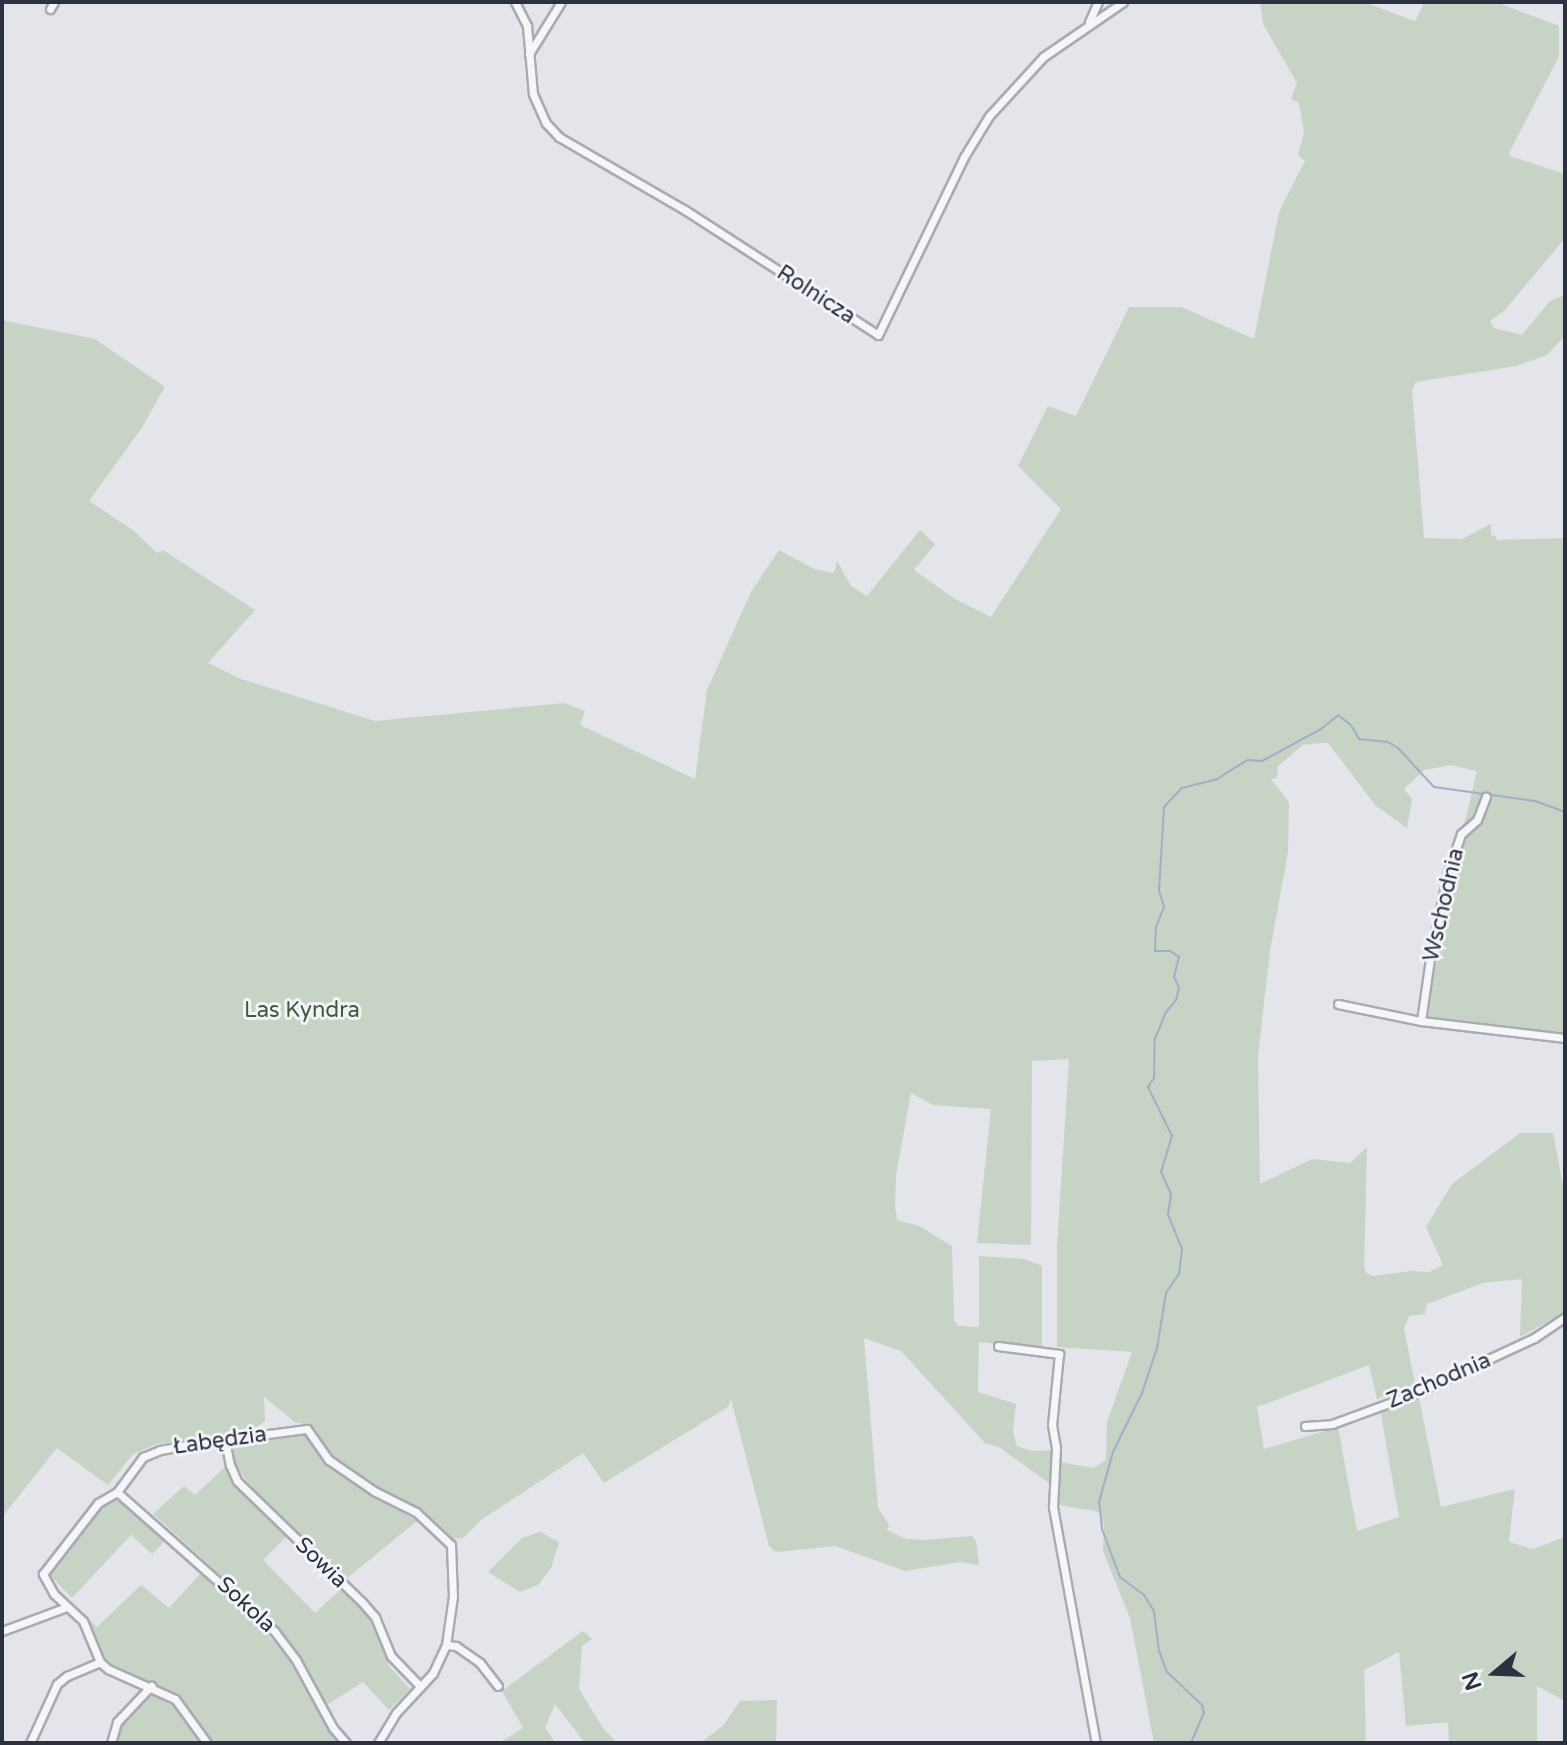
<!DOCTYPE html>
<meta charset="utf-8">
<style>
body{margin:0}
#map{position:relative;width:1567px;height:1745px;overflow:hidden;background:#e3e5ea;font-family:"Varela Round",sans-serif}
div>[style]{position:absolute}
[style*='--x']{left:calc(var(--x)*1px);top:calc(var(--y)*1px);width:calc(var(--w)*1px);rotate:calc(var(--a)*1deg)}
.green>*{inset:0;background:#c6d3c5}
.stream>*{height:2px;margin:-1px;padding:0 1px;transform-origin:1px;border-radius:1px;background:#a2aec7}
.roads{filter:drop-shadow(2px 0 #a8abb4) drop-shadow(-2px 0 #a8abb4) drop-shadow(0 2px #a8abb4) drop-shadow(0 -2px #a8abb4)}
.minor>*{height:7px;margin:-3.5px;padding:0 3.5px;transform-origin:3.5px;border-radius:3.5px;background:#f6f6f9}
span{translate:-50% -50%;white-space:nowrap;text-align:center;line-height:1.15;-webkit-text-stroke:6px #f3f4f8;paint-order:stroke}
.street-label{font-size:22px;color:#2c3141}
.park-label{font-size:22px;color:#3c5b3b}
.frame{position:absolute;inset:0;border:4px solid #2c3141;pointer-events:none}
.north{position:absolute;left:1455px;top:1633px;width:80px;height:80px;-webkit-text-stroke:6px #f3f4f8;paint-order:stroke;rotate:251deg;font-size:22px;font-weight:700;line-height:32px;text-align:center;color:#2c3141}
.north::after{content:'';display:block;margin:auto;width:28px;height:36px;background:#2c3141;clip-path:polygon(50% 0,100% 100%,50% 72%,0 100%)}
</style>
<div id="map">
<div class="green">
<div style="clip-path:polygon(evenodd,1260px 2px,1363px 2px,1415px 21px,1425px 2px,1496px 2px,1559px 26px,1559px 56px,1509px 153px,1510px 156px,1565px 174px,1565px 238px,1504px 311px,1490px 321px,1494px 328px,1522px 335px,1550px 301px,1565px 295px,1565px 336px,1547px 355px,1516px 366px,1416px 382px,1412px 390px,1424px 538px,1462px 539px,1491px 524px,1491px 535px,1496px 536px,1497px 540px,1565px 538px,1565px 1036px,1512px 1026px,1418px 1018px,1477px 771px,1451px 765px,1424px 770px,1404px 789px,1412px 799px,1407px 828px,1376px 806px,1328px 743px,1320px 743px,1303px 745px,1278px 766px,1277px 778px,1271px 779px,1289px 802px,1288px 852px,1270px 951px,1258px 1055px,1260px 1184px,1312px 1159px,1350px 1163px,1367px 1147px,1364px 1266px,1366px 1273px,1373px 1276px,1410px 1271px,1429px 1272px,1443px 1265px,1426px 1227px,1452px 1184px,1520px 1133px,1553px 1133px,1565px 1197px,1565px 1312px,1520px 1337px,1522px 1279px,1483px 1283px,1427px 1304px,1425px 1314px,1409px 1316px,1404px 1328px,1415px 1384px,1377px 1399px,1369px 1365px,1257px 1407px,1264px 1449px,1338px 1427px,1357px 1531px,1399px 1517px,1380px 1409px,1418px 1393px,1441px 1507px,1515px 1489px,1509px 1542px,1533px 1549px,1565px 1537px,1565px 1701px,1537px 1686px,1537px 1743px,1449px 1743px,1448px 1722px,1406px 1726px,1399px 1652px,1364px 1670px,1366px 1743px,1154px 1743px,1130px 1618px,1103px 1551px,1104px 1526px,1100px 1512px,1059px 1505px,1050px 1484px,999px 1447px,985px 1443px,901px 1351px,864px 1338px,878px 1508px,889px 1525px,887px 1530px,906px 1539px,922px 1540px,972px 1536px,976px 1541px,979px 1565px,961px 1562px,905px 1571px,835px 1546px,776px 1552px,769px 1546px,731px 1399px,728px 1407px,604px 1483px,583px 1453px,481px 1520px,463px 1538px,450px 1539px,418px 1509px,353px 1474px,301px 1423px,296px 1423px,264px 1397px,265px 1421px,248px 1433px,157px 1444px,133px 1454px,108px 1485px,57px 1448px,2px 1517px,2px 320px,95px 339px,165px 387px,141px 429px,89px 501px,134px 531px,157px 553px,163px 550px,255px 610px,208px 663px,241px 679px,375px 721px,564px 703px,585px 711px,580px 725px,695px 779px,707px 690px,751px 592px,779px 550px,814px 569px,834px 573px,837px 561px,851px 586px,867px 596px,920px 530px,935px 544px,914px 570px,955px 599px,991px 617px,1061px 509px,1018px 466px,1048px 406px,1076px 416px,1129px 307px,1181px 307px,1254px 339px,1279px 212px,1305px 161px,1298px 155px,1304px 133px,1299px 103px,1291px 99px,1297px 83px,1263px 24px,1260px 2px,1069px 1059px,1057px 1246px,1057px 1347px,1132px 1352px,1107px 1422px,1106px 1460px,1094px 1468px,1059px 1462px,1053px 1450px,1031px 1451px,1017px 1446px,1013px 1431px,1016px 1404px,978px 1392px,979px 1342px,1042px 1348px,1042px 1266px,1024px 1259px,979px 1256px,979px 1327px,958px 1326px,954px 1320px,952px 1246px,919px 1226px,897px 1220px,895px 1204px,896px 1175px,911px 1093px,933px 1105px,991px 1109px,977px 1243px,1031px 1245px,1032px 1061px,1069px 1059px)"></div>
<div style="clip-path:polygon(306px 1434px,326px 1465px,417px 1521px,346px 1579px,254px 1490px,228px 1456px,230px 1444px)"></div>
<div style="clip-path:polygon(226px 1466px,238px 1489px,287px 1536px,263px 1560px,315px 1613px,341px 1589px,369px 1617px,389px 1666px,410px 1689px,389px 1710px,363px 1682px,325px 1706px,300px 1658px,279px 1628px,153px 1514px,184px 1486px,195px 1495px)"></div>
<div style="clip-path:polygon(116px 1498px,167px 1539px,152px 1554px,131px 1535px,72px 1598px,47px 1572px,100px 1508px)"></div>
<div style="clip-path:polygon(540px 1532px,559px 1542px,551px 1568px,538px 1585px,520px 1592px,488px 1572px,522px 1538px)"></div>
<div style="clip-path:polygon(203px 1571px,283px 1650px,340px 1743px,213px 1743px,176px 1693px,120px 1670px,103px 1658px,86px 1616px,97px 1627px,141px 1585px,169px 1608px)"></div>
<div style="clip-path:polygon(583px 1631px,592px 1639px,582px 1646px,579px 1689px,603px 1728px,617px 1743px,585px 1743px,555px 1704px,545px 1728px,556px 1743px,499px 1743px,523px 1728px,502px 1691px)"></div>
<div style="clip-path:polygon(153px 1695px,181px 1710px,201px 1743px,114px 1743px,124px 1719px)"></div>
<div style="clip-path:polygon(777px 1700px,776px 1743px,700px 1743px,723px 1726px,740px 1701px)"></div>
</div>
<div class="stream">
<div style="--x:1191;--y:1743;--w:33;--a:-67"></div>
<div style="--x:1204;--y:1713;--w:8;--a:-104"></div>
<div style="--x:1202;--y:1705;--w:48;--a:-136.7"></div>
<div style="--x:1167;--y:1672;--w:22;--a:-111"></div>
<div style="--x:1159;--y:1651;--w:40;--a:-97.1"></div>
<div style="--x:1154;--y:1611;--w:19;--a:-122"></div>
<div style="--x:1144;--y:1595;--w:30;--a:-143"></div>
<div style="--x:1120;--y:1577;--w:51;--a:-110.6"></div>
<div style="--x:1102;--y:1529;--w:27;--a:-96"></div>
<div style="--x:1099;--y:1502;--w:52;--a:-74.4"></div>
<div style="--x:1113;--y:1452;--w:66;--a:-63.8"></div>
<div style="--x:1142;--y:1393;--w:47;--a:-71.6"></div>
<div style="--x:1157;--y:1348;--w:56;--a:-80.7"></div>
<div style="--x:1166;--y:1293;--w:23;--a:-56"></div>
<div style="--x:1179;--y:1274;--w:25;--a:-83"></div>
<div style="--x:1182;--y:1249;--w:38;--a:-112"></div>
<div style="--x:1168;--y:1214;--w:20;--a:-81"></div>
<div style="--x:1171;--y:1194;--w:24;--a:-114"></div>
<div style="--x:1161;--y:1172;--w:38;--a:-73"></div>
<div style="--x:1172;--y:1136;--w:55;--a:-116.1"></div>
<div style="--x:1148;--y:1087;--w:11;--a:-56"></div>
<div style="--x:1154;--y:1078;--w:39;--a:-89"></div>
<div style="--x:1155;--y:1039;--w:29;--a:-68"></div>
<div style="--x:1166;--y:1012;--w:16;--a:-50"></div>
<div style="--x:1176;--y:1000;--w:12;--a:-76"></div>
<div style="--x:1179;--y:988;--w:12;--a:-114"></div>
<div style="--x:1174;--y:977;--w:21;--a:-76"></div>
<div style="--x:1179;--y:957;--w:11;--a:-146"></div>
<div style="--x:1170;--y:951;--w:15;--a:180"></div>
<div style="--x:1155;--y:951;--w:24;--a:-88"></div>
<div style="--x:1156;--y:927;--w:22;--a:-68"></div>
<div style="--x:1164;--y:907;--w:17;--a:-107"></div>
<div style="--x:1159;--y:891;--w:84;--a:-86.6"></div>
<div style="--x:1164;--y:807;--w:26;--a:-47"></div>
<div style="--x:1182;--y:788;--w:36;--a:-14"></div>
<div style="--x:1217;--y:779;--w:36;--a:-32"></div>
<div style="--x:1248;--y:760;--w:14;--a:4"></div>
<div style="--x:1262;--y:761;--w:67;--a:-28.5"></div>
<div style="--x:1321;--y:729;--w:22;--a:-39"></div>
<div style="--x:1338;--y:715;--w:16;--a:38"></div>
<div style="--x:1351;--y:725;--w:16;--a:60"></div>
<div style="--x:1359;--y:739;--w:29;--a:6"></div>
<div style="--x:1388;--y:742;--w:12;--a:31"></div>
<div style="--x:1398;--y:748;--w:53;--a:47.3"></div>
<div style="--x:1434;--y:787;--w:102;--a:7.9"></div>
<div style="--x:1535;--y:801;--w:32;--a:20"></div>
</div>
<div class="roads">
<div class="minor">
<div style="--x:515;--y:2;--w:27;--a:63"></div>
<div style="--x:527;--y:26;--w:68;--a:85"></div>
<div style="--x:533;--y:94;--w:32;--a:66"></div>
<div style="--x:546;--y:123;--w:19;--a:47"></div>
<div style="--x:559;--y:137;--w:146;--a:30.1"></div>
<div style="--x:685;--y:210;--w:230;--a:32.9"></div>
<div style="--x:878;--y:335;--w:198;--a:-64.2"></div>
<div style="--x:964;--y:157;--w:48;--a:-58.6"></div>
<div style="--x:989;--y:116;--w:80;--a:-47.5"></div>
<div style="--x:1043;--y:57;--w:97;--a:-34.5"></div>
<div style="--x:50;--y:9;--w:8;--a:-60"></div>
<div style="--x:1089;--y:22;--w:22;--a:-66"></div>
<div style="--x:529;--y:54;--w:61;--a:-58.4"></div>
<div style="--x:1338;--y:1004;--w:85;--a:11.6"></div>
<div style="--x:1421;--y:1021;--w:145;--a:6.7"></div>
<div style="--x:1421;--y:1021;--w:70;--a:-81.8"></div>
<div style="--x:1431;--y:952;--w:82;--a:-78"></div>
<div style="--x:1448;--y:872;--w:40;--a:-71.1"></div>
<div style="--x:1461;--y:834;--w:21;--a:-41"></div>
<div style="--x:1477;--y:820;--w:25;--a:-69"></div>
<div style="--x:998;--y:1346;--w:62;--a:7.5"></div>
<div style="--x:1059;--y:1354;--w:71;--a:95.6"></div>
<div style="--x:1052;--y:1425;--w:23;--a:80"></div>
<div style="--x:1056;--y:1448;--w:59;--a:92.9"></div>
<div style="--x:1053;--y:1507;--w:240;--a:79.7"></div>
<div style="--x:1305;--y:1426;--w:27;--a:-4"></div>
<div style="--x:1332;--y:1424;--w:84;--a:-20.2"></div>
<div style="--x:1411;--y:1395;--w:136;--a:-24.9"></div>
<div style="--x:1534;--y:1338;--w:37;--a:-34"></div>
<div style="--x:225;--y:1440;--w:25;--a:79"></div>
<div style="--x:230;--y:1465;--w:17;--a:66"></div>
<div style="--x:237;--y:1481;--w:174;--a:44.1"></div>
<div style="--x:362;--y:1602;--w:20;--a:49"></div>
<div style="--x:375;--y:1617;--w:42;--a:67.7"></div>
<div style="--x:391;--y:1656;--w:42;--a:46"></div>
<div style="--x:117;--y:1492;--w:211;--a:41.5"></div>
<div style="--x:275;--y:1632;--w:35;--a:53"></div>
<div style="--x:296;--y:1660;--w:77;--a:61.4"></div>
<div style="--x:333;--y:1728;--w:20;--a:49"></div>
<div style="--x:2;--y:1631;--w:69;--a:-20.3"></div>
<div style="--x:446;--y:1645;--w:10;--a:6"></div>
<div style="--x:456;--y:1646;--w:29;--a:35"></div>
<div style="--x:480;--y:1663;--w:29;--a:52"></div>
<div style="--x:30;--y:1743;--w:65;--a:-65.4"></div>
<div style="--x:57;--y:1684;--w:13;--a:-39"></div>
<div style="--x:67;--y:1676;--w:36;--a:-23"></div>
<div style="--x:111;--y:1743;--w:22;--a:-74"></div>
<div style="--x:117;--y:1722;--w:50;--a:-46.6"></div>
<div style="--x:207;--y:1743;--w:54;--a:-126"></div>
<div style="--x:175;--y:1699;--w:73;--a:-155.9"></div>
<div style="--x:108;--y:1669;--w:11;--a:-139"></div>
<div style="--x:100;--y:1662;--w:44;--a:-112.5"></div>
<div style="--x:83;--y:1621;--w:40;--a:-137"></div>
<div style="--x:54;--y:1594;--w:23;--a:-119"></div>
<div style="--x:43;--y:1574;--w:90;--a:-52.2"></div>
<div style="--x:98;--y:1503;--w:22;--a:-30"></div>
<div style="--x:117;--y:1492;--w:44;--a:-53.4"></div>
<div style="--x:143;--y:1457;--w:18;--a:-22"></div>
<div style="--x:160;--y:1450;--w:41;--a:-9.9"></div>
<div style="--x:200;--y:1443;--w:108;--a:-7.5"></div>
<div style="--x:307;--y:1429;--w:38;--a:55"></div>
<div style="--x:329;--y:1460;--w:55;--a:34.6"></div>
<div style="--x:374;--y:1491;--w:47;--a:26.6"></div>
<div style="--x:416;--y:1512;--w:48;--a:43.3"></div>
<div style="--x:451;--y:1545;--w:51;--a:87.8"></div>
<div style="--x:453;--y:1596;--w:49;--a:98.1"></div>
<div style="--x:446;--y:1645;--w:31;--a:115"></div>
<div style="--x:433;--y:1673;--w:54;--a:132.8"></div>
<div style="--x:396;--y:1713;--w:35;--a:121"></div>
</div>
</div>
<div class="street-label">
<span style="left:816px;top:295px;rotate:33deg">Rolnicza</span>
<span style="left:1444px;top:905px;rotate:-77deg">Wschodnia</span>
<span style="left:1439px;top:1381px;rotate:-23deg">Zachodnia</span>
<span style="left:220px;top:1441px;rotate:-8deg">Łabędzia</span>
<span style="left:321px;top:1563px;rotate:44deg">Sowia</span>
<span style="left:246px;top:1605px;rotate:43deg">Sokola</span>
</div>
<div class="park-label">
<span style="left:302px;top:1011px">Las Kyndra</span>
</div>
<div class="frame"></div>
<div class="north">N</div>
</div>
